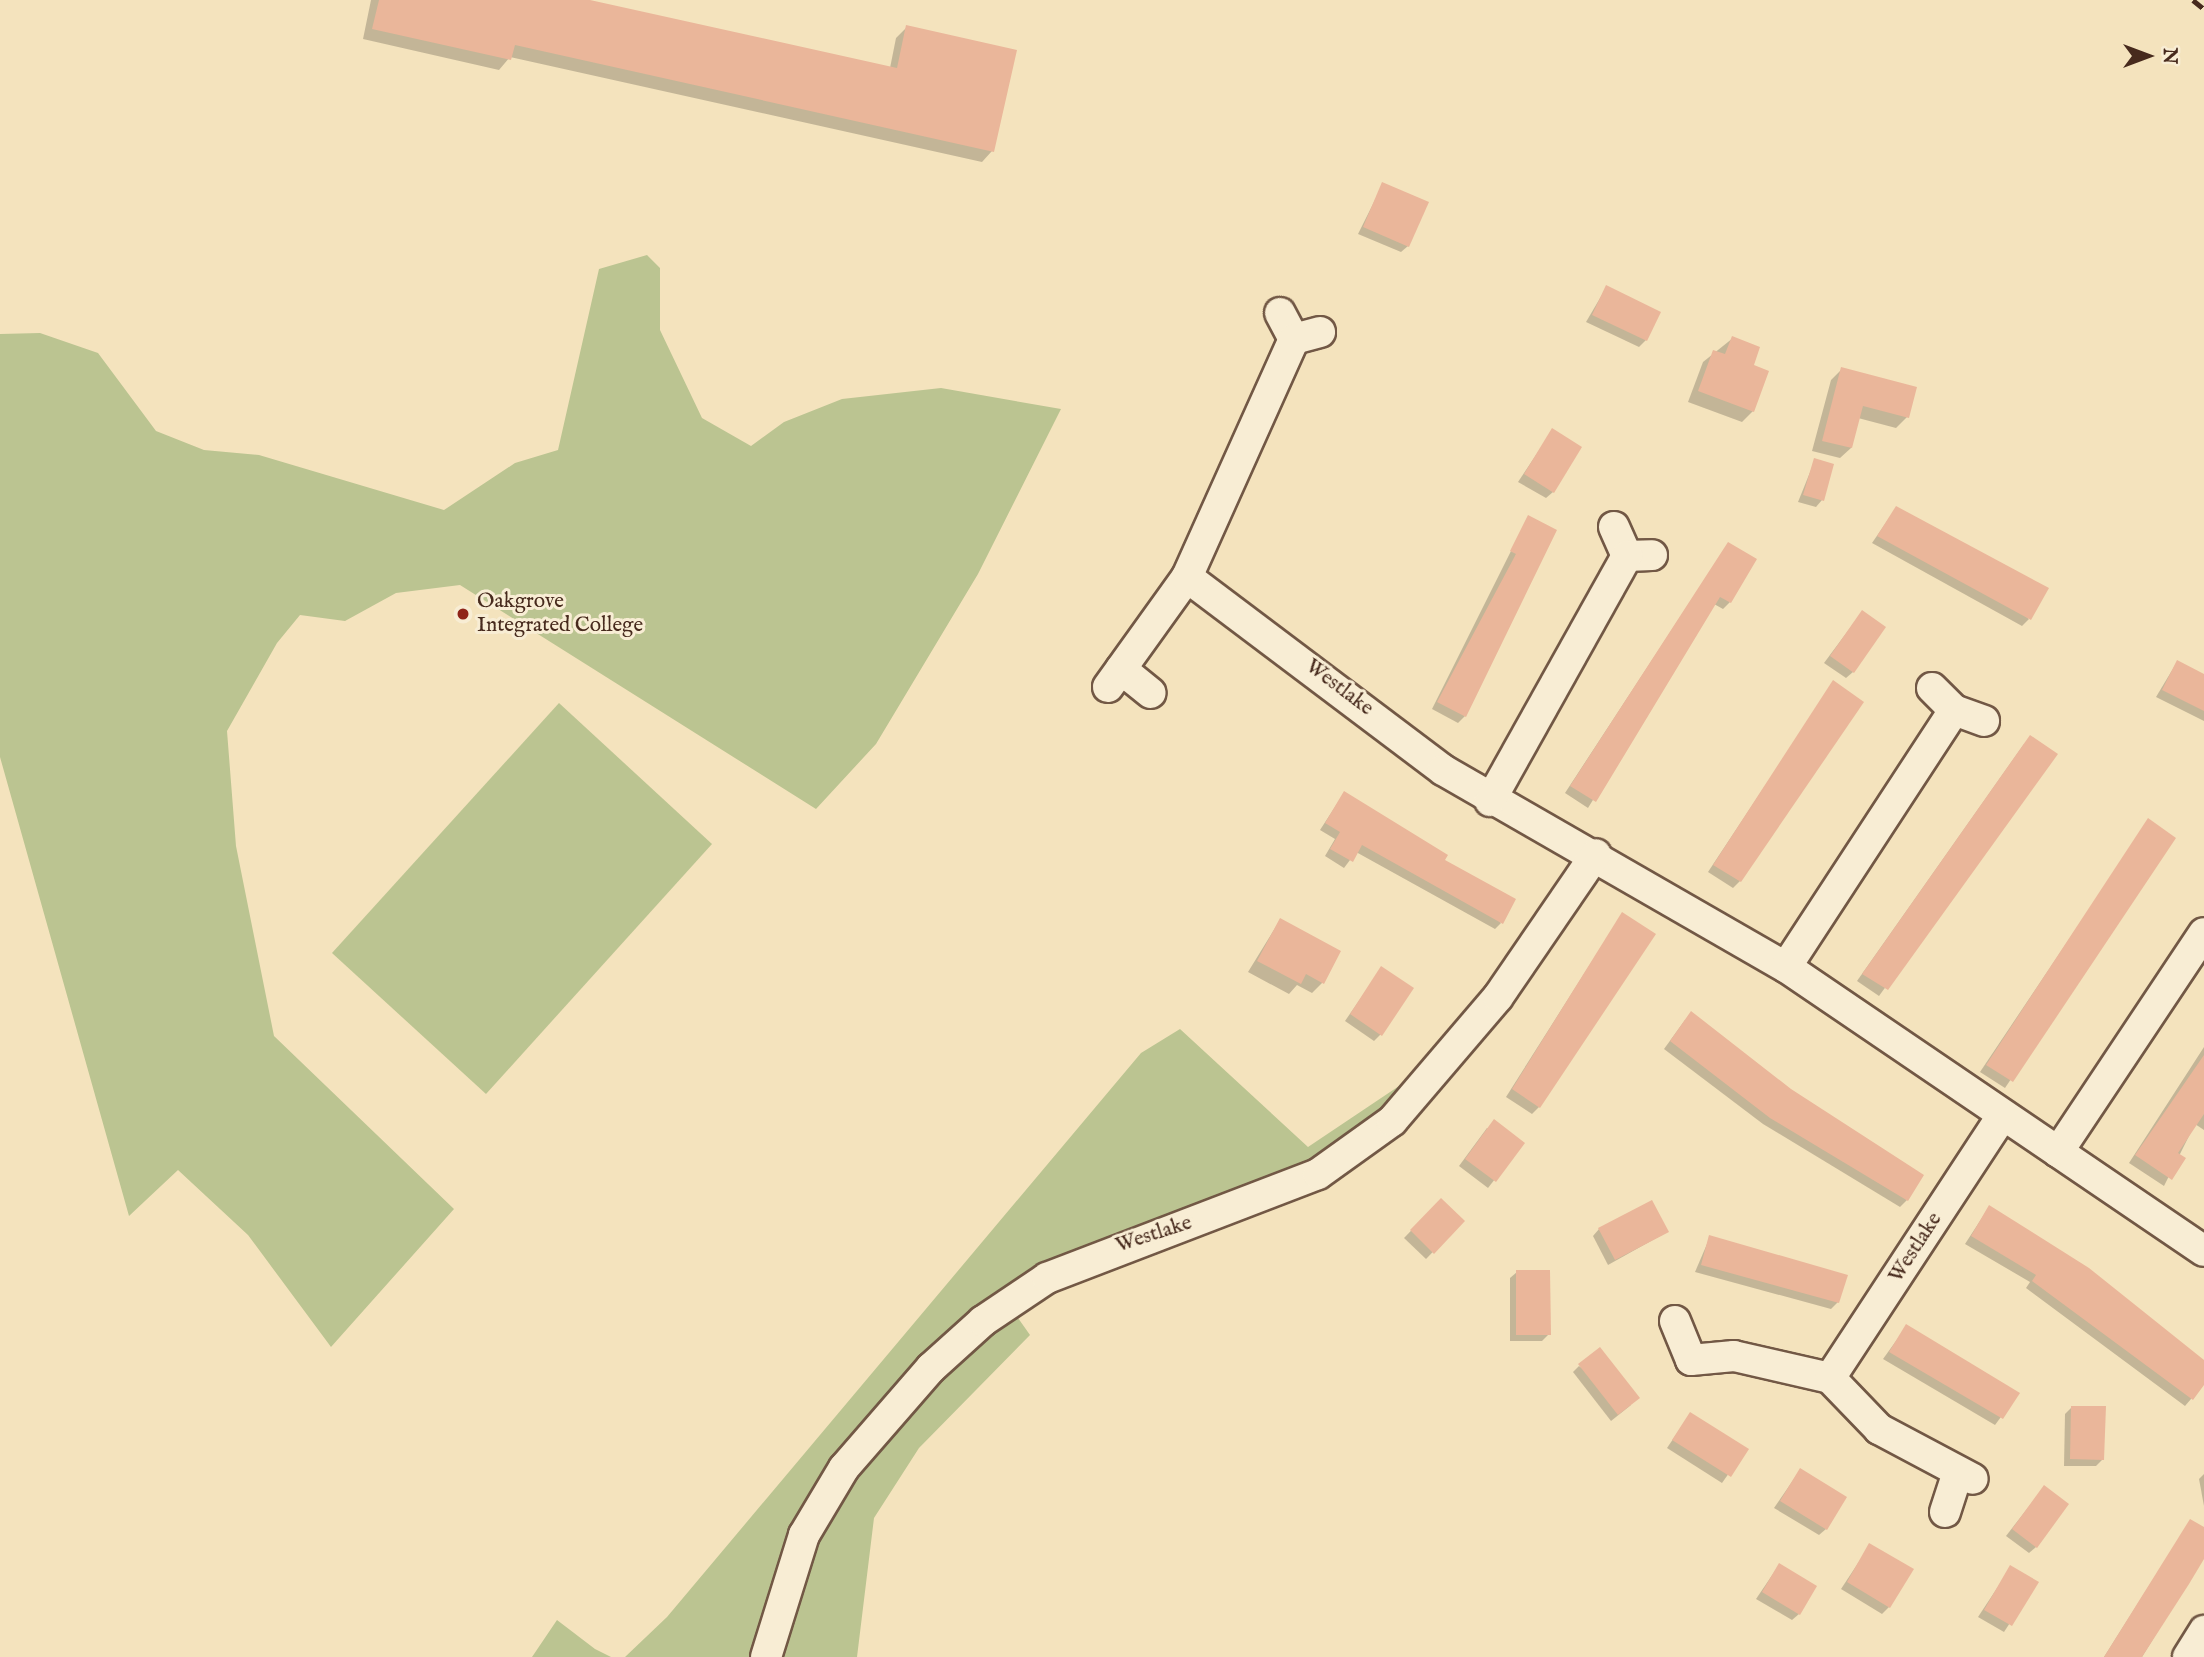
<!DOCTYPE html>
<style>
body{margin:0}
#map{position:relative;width:2204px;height:1657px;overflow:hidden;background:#f4e3bd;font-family:"IM FELL English",serif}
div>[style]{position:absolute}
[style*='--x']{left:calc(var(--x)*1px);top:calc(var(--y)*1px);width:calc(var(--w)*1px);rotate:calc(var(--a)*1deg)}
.green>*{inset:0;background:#bbc491}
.shadow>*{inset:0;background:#0003}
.building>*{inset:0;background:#eab69a}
.roads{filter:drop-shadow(2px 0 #725845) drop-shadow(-2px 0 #725845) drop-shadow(0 2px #725845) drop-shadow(0 -2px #725845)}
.minor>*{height:30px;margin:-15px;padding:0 15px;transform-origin:15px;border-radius:15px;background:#f8edd4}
.rail>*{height:5px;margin-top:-2.5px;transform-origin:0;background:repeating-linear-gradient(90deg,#472a1d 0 12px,transparent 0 24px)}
.dots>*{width:19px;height:19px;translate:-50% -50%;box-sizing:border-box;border:4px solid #f8edd4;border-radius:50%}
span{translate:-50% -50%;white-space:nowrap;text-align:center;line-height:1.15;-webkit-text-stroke:6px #f8edd4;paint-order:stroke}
.poi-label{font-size:21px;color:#472a1d}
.left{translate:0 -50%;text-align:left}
.street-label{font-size:21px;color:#472a1d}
.north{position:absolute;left:2113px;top:21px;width:70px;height:70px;-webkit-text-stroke:5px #f8edd4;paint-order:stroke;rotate:90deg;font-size:19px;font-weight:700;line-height:28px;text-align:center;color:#472a1d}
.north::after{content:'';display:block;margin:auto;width:24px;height:32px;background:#472a1d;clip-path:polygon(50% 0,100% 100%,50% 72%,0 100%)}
</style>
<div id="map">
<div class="green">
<div style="clip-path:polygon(647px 255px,660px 268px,660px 330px,702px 418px,751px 446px,784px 422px,842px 399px,941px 388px,1061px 409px,978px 574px,876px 744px,816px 809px,460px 585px,396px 593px,345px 621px,300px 615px,277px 643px,227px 731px,236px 846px,274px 1036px,454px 1209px,331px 1347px,248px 1235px,178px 1170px,129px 1216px,0 757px,0 334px,40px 333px,98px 353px,156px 431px,204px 450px,259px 455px,444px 510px,515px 463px,558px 450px,599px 269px)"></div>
<div style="clip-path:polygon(559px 703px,712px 844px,486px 1094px,332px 953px)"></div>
<div style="clip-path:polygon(1464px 1024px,1388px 1111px,1329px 1155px,985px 1321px,1018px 1318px,1030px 1335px,919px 1448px,874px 1518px,857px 1657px,625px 1657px,667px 1617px,1141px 1053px,1180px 1029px,1308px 1147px,1405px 1082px)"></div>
<div style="clip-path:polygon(557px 1620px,595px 1649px,611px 1657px,532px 1657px)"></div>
</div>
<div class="shadow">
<div style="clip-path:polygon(371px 0,582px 0,890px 68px,896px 38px,907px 27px,992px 151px,982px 162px,510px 57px,499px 70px,363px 39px)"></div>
<div style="clip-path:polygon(1383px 184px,1408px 246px,1401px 252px,1358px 234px)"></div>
<div style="clip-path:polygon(1606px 288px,1646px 340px,1639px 347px,1586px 322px)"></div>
<div style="clip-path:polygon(1733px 338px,1751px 366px,1753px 411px,1742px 422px,1688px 402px,1703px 362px)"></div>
<div style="clip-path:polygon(1842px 369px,1907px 417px,1896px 428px,1858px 418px,1851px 448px,1840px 458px,1812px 451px,1831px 380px)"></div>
<div style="clip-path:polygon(1552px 431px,1553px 492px,1546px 498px,1518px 482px)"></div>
<div style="clip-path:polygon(1815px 460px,1822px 500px,1816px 507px,1798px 502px)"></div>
<div style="clip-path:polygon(1896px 508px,2029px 619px,2022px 626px,1872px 543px)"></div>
<div style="clip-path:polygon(1528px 517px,1465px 716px,1458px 723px,1432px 709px)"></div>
<div style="clip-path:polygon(1728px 544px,1754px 559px,1730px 602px,1723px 609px,1714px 604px,1588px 808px,1565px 793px)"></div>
<div style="clip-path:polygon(1862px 612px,1853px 672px,1846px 678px,1824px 663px)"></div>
<div style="clip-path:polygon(2177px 662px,2204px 676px,2204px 721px,2156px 697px)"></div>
<div style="clip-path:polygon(1833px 683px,1740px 881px,1733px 888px,1708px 872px)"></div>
<div style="clip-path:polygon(2024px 744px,2055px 754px,1879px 996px,1857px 981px)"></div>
<div style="clip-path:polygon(1344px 793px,1442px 861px,1501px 923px,1495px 929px,1356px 852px,1344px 868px,1325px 856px,1335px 839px,1320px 830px)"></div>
<div style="clip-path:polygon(2149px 820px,2173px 838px,2005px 1088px,1980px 1072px)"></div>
<div style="clip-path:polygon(1622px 914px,1539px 1107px,1532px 1114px,1506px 1097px)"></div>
<div style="clip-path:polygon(1280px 920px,1323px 982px,1312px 993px,1297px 985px,1289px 994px,1248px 972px)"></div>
<div style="clip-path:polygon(1381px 969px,1381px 1034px,1374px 1041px,1345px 1021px)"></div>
<div style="clip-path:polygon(1685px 1020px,1907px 1200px,1900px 1207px,1763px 1124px,1664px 1049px)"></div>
<div style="clip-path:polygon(2204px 1047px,2204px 1130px,2195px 1124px,2164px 1186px,2129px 1163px)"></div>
<div style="clip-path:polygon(1487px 1128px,1523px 1143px,1488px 1188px,1459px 1166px)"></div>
<div style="clip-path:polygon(1441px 1200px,1463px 1221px,1426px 1259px,1404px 1238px)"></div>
<div style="clip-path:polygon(1989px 1207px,2204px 1362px,2204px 1382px,2191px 1399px,2185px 1406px,2026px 1288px,2030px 1282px,1965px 1244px)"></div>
<div style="clip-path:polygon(1599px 1229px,1667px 1232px,1608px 1265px,1593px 1236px)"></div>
<div style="clip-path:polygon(1710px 1237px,1838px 1302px,1831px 1309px,1695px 1272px)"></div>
<div style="clip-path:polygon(1517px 1272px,1549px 1334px,1542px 1341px,1510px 1341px,1510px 1278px)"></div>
<div style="clip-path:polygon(1906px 1327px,2018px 1394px,1995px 1425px,1883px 1359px)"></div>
<div style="clip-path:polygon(1579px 1366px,1631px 1405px,1611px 1421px,1573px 1372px)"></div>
<div style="clip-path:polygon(2072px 1407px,2103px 1459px,2096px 1466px,2064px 1466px,2065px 1414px)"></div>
<div style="clip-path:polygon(1690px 1414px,1746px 1449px,1722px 1483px,1667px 1448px)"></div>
<div style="clip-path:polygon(1800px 1470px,1826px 1529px,1819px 1535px,1774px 1508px)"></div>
<div style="clip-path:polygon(2204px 1474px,2204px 1506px,2199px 1479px)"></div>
<div style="clip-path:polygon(2044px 1487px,2036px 1547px,2029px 1553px,2006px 1536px)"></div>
<div style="clip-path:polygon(2190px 1521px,2204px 1529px,2204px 1556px,2142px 1657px,2104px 1657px)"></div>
<div style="clip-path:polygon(1870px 1545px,1889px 1607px,1882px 1614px,1841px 1589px)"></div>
<div style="clip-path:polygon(1779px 1565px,1799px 1614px,1792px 1620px,1756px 1599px)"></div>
<div style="clip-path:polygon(2011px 1567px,2036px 1583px,2004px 1632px,1978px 1617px)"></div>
</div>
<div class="building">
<div style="clip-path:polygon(379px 0,590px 0,897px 68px,906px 25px,1017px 50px,994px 152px,515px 45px,511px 60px,372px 29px)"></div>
<div style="clip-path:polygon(1382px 182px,1429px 202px,1409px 247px,1363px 227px)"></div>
<div style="clip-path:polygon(1606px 285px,1661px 312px,1647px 341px,1592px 315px)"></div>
<div style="clip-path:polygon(1732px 336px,1760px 347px,1754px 365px,1769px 371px,1754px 412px,1698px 391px,1713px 350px,1725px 354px)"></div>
<div style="clip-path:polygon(1841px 367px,1917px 387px,1909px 418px,1863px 406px,1852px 448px,1822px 441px)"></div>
<div style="clip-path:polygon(1552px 428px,1582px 447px,1554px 493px,1524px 474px)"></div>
<div style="clip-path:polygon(1814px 458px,1834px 464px,1824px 501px,1803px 495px)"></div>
<div style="clip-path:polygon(1896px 506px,2049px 588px,2031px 620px,1877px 536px)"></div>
<div style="clip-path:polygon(1528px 515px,1557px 530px,1466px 717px,1437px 702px,1516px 554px,1510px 551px)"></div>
<div style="clip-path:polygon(1728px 542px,1757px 559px,1731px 603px,1720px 597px,1596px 802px,1570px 786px)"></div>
<div style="clip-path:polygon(1862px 610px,1886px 627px,1854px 673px,1830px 656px)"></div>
<div style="clip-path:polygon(2177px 660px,2204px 674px,2204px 711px,2162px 690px)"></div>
<div style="clip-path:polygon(1833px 680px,1864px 702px,1741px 882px,1713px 865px)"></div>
<div style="clip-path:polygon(2030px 735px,2058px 754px,1888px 990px,1862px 974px)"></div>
<div style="clip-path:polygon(1344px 791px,1448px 855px,1445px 860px,1516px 899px,1503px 924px,1362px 845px,1353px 862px,1330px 849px,1340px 832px,1325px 823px)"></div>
<div style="clip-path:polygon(2148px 818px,2176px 838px,2013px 1082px,1986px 1065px)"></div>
<div style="clip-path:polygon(1622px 912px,1656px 934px,1540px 1108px,1512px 1089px)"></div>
<div style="clip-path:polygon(1280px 918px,1341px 951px,1324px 984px,1306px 974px,1301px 984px,1257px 961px)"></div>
<div style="clip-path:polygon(1381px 966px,1414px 988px,1382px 1036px,1350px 1014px)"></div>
<div style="clip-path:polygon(1691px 1011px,1791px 1089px,1924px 1175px,1908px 1201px,1770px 1118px,1670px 1041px)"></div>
<div style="clip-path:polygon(2204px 1055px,2204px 1114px,2178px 1153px,2186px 1158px,2172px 1180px,2135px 1155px)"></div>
<div style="clip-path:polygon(1494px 1119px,1525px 1143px,1496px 1182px,1465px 1159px)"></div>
<div style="clip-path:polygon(1441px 1198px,1465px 1221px,1434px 1254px,1410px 1230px)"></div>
<div style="clip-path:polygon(1652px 1200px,1669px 1232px,1615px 1260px,1598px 1228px)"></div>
<div style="clip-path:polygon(1989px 1205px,2089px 1268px,2204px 1360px,2204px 1385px,2193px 1400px,2032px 1281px,2036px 1275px,1971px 1236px)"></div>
<div style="clip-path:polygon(1709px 1235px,1848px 1275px,1839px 1303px,1701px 1265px)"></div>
<div style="clip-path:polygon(1516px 1270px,1550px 1270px,1551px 1335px,1516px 1335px)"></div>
<div style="clip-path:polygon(1906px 1324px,2020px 1393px,2003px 1419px,1889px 1352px)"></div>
<div style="clip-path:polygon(1600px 1347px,1640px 1398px,1618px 1415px,1578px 1364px)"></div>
<div style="clip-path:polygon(2071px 1406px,2106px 1406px,2104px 1460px,2070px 1459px)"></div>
<div style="clip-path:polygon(1690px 1412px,1749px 1449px,1731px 1477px,1672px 1440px)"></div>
<div style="clip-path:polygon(1800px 1468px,1847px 1497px,1827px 1530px,1780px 1501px)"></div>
<div style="clip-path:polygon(2044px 1485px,2069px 1504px,2037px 1548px,2012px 1529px)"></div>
<div style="clip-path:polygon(2190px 1519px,2204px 1527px,2204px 1559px,2189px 1584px,2142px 1657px,2104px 1657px)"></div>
<div style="clip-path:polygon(1869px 1543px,1914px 1569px,1890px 1608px,1847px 1582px)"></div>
<div style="clip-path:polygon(1779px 1563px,1817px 1586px,1800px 1615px,1762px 1592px)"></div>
<div style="clip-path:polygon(2010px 1565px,2039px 1582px,2012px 1626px,1984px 1610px)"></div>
</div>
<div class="roads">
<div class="minor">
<div style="--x:1280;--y:313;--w:30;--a:62"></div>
<div style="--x:1614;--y:527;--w:32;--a:66"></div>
<div style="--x:1627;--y:556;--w:25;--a:-2"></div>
<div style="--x:1187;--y:577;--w:321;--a:37"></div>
<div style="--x:1443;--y:770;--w:396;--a:29.9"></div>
<div style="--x:1786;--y:967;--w:505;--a:34.19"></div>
<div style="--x:1121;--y:669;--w:38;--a:39"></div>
<div style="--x:1108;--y:687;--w:135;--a:-54.3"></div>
<div style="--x:1187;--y:577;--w:261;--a:-65.8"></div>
<div style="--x:1294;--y:339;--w:27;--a:-15"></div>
<div style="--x:1932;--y:688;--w:31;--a:45"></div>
<div style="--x:1954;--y:710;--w:32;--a:20"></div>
<div style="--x:1490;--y:801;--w:281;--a:-60.8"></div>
<div style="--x:1786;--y:967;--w:307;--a:-56.8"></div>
<div style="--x:2058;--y:1152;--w:263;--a:-56.3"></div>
<div style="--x:1675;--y:1321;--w:42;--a:67.7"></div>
<div style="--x:1691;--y:1360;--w:43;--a:-5.3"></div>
<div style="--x:1734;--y:1356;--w:98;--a:12.9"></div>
<div style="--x:1830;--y:1378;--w:71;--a:46.1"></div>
<div style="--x:1879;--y:1429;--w:106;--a:28"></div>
<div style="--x:1830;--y:1378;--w:311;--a:-56.7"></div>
<div style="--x:1945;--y:1512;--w:40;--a:-72"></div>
<div style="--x:766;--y:1657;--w:128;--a:-72.7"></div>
<div style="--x:804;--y:1535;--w:78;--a:-59.2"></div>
<div style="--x:844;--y:1468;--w:133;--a:-49"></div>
<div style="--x:931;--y:1368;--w:70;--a:-42.1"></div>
<div style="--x:983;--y:1321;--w:77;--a:-33.9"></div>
<div style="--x:1047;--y:1278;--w:290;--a:-21"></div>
<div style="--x:1318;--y:1174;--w:91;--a:-35.6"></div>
<div style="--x:1392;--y:1121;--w:163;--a:-49.5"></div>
<div style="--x:1498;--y:997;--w:173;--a:-55.6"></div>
<div style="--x:2188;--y:1657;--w:31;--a:-58"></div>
</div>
</div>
<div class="rail">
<div style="--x:2193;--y:0;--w:14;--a:39"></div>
</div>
<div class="dots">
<div style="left:463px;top:614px;background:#8f2418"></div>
</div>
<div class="poi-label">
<span class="left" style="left:477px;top:614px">Oakgrove<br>Integrated College</span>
</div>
<div class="street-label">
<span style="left:1339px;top:688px;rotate:37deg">Westlake</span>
<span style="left:1154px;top:1235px;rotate:-18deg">Westlake</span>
<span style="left:1916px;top:1248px;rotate:-57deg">Westlake</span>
</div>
<div class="north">N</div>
</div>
